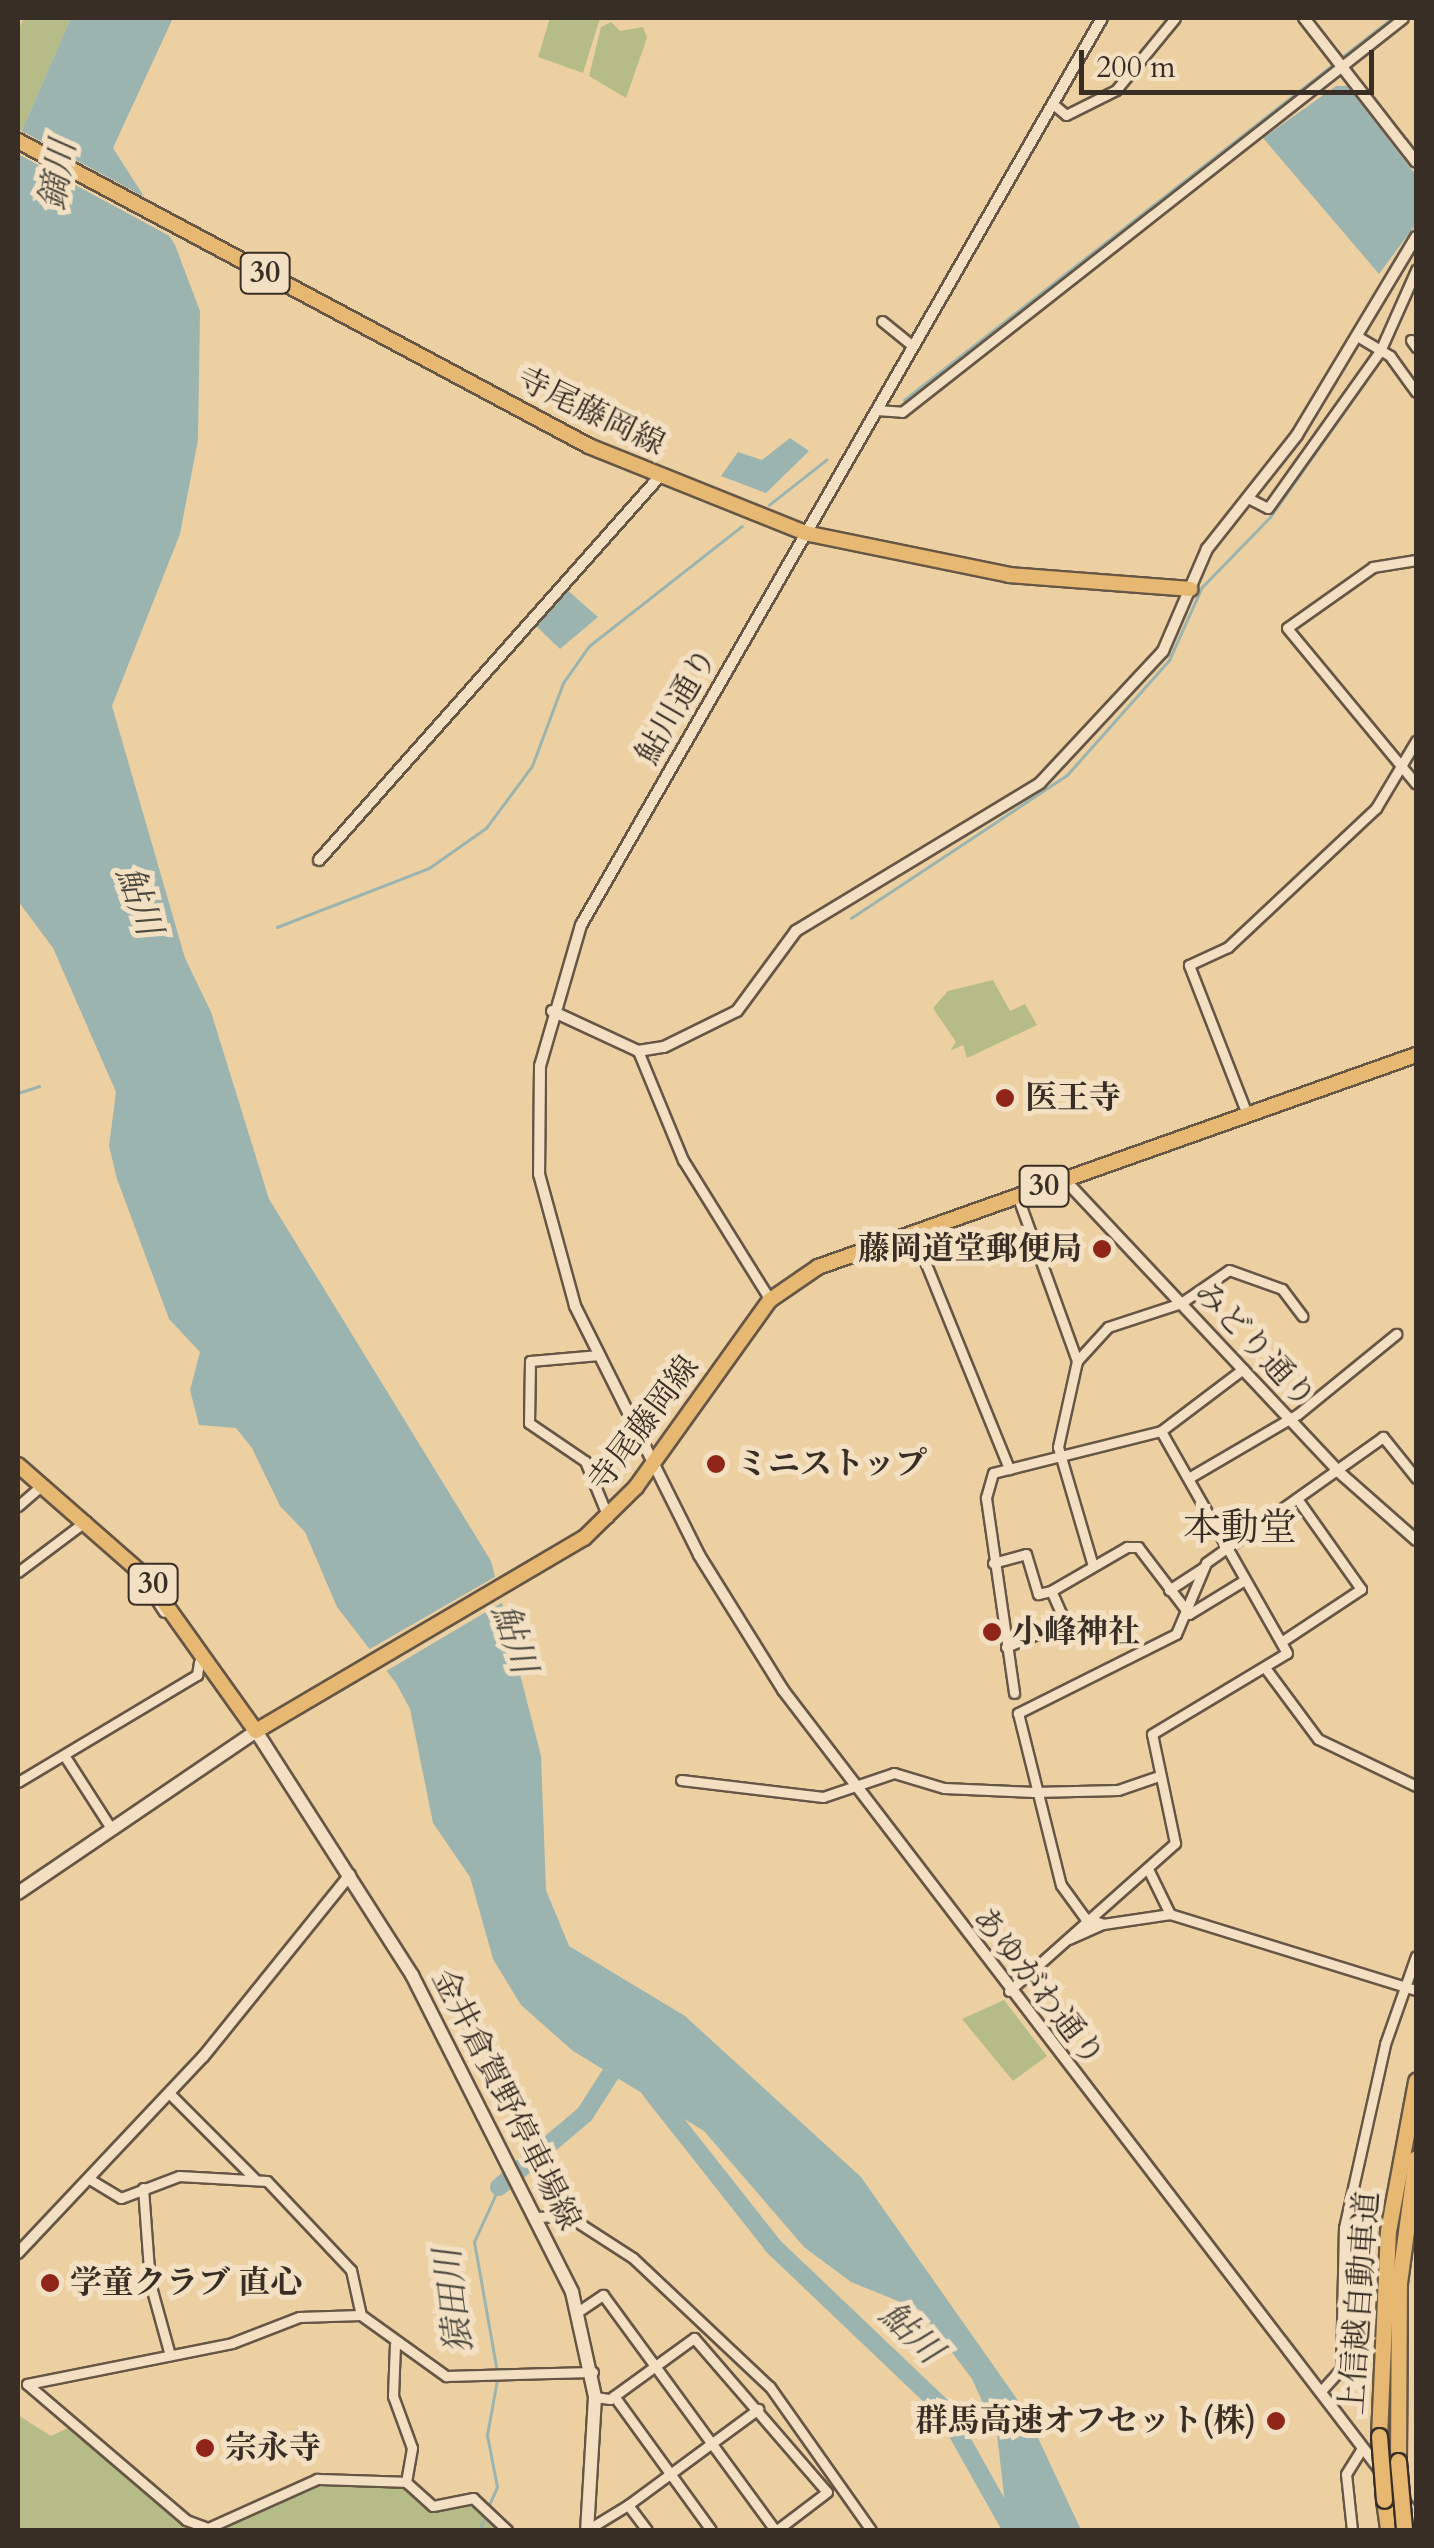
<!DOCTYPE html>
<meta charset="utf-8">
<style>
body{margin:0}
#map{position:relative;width:1434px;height:2548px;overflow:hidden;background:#edd0a2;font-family:Cardo,"Noto Serif JP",serif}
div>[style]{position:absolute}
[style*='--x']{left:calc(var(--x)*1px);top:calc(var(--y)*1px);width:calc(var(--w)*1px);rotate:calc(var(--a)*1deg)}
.green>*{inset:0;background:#b5bc87}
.water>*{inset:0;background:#9cb4af}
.pier>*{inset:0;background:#edd0a2}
.stream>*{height:2.5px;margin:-1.25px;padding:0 1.25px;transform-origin:1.25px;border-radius:1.25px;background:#9cb4af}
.river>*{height:18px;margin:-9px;padding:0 9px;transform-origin:9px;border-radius:9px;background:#9cb4af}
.roads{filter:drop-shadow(2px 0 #665645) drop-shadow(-2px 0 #665645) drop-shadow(0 2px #665645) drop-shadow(0 -2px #665645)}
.minor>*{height:9px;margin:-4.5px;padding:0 4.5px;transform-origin:4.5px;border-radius:4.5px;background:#f3e0c3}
.tertiary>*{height:10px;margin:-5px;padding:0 5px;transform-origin:5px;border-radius:5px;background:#f3e0c3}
.secondary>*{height:12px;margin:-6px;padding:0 6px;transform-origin:6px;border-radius:6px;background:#f3e0c3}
.primary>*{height:14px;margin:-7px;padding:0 7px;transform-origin:7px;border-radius:7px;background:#e6b871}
.motorway>*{height:15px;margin:-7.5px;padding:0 7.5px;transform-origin:7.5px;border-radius:7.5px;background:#e6b871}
.bridges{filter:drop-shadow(2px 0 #392e26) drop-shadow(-2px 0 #392e26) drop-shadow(0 2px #392e26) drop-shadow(0 -2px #392e26)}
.motorway-bridge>*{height:15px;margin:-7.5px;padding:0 7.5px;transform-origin:7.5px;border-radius:7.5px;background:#e6b871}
.dots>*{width:28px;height:28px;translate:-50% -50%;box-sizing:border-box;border:5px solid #f3e0c3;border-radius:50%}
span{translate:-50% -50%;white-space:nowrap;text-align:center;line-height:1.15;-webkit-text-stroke:10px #f3e0c3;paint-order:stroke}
.shield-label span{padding:2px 8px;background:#f3e0c3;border:2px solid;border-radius:8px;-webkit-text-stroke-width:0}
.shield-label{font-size:30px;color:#392e26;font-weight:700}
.street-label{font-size:32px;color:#392e26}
.poi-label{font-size:32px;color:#392e26;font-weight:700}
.left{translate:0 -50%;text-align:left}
.right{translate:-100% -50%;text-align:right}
.water-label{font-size:35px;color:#4d4941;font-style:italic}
.quarter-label{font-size:38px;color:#392e26}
.frame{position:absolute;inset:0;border:20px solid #392e26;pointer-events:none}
.scale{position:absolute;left:1079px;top:50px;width:295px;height:45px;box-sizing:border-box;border:5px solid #392e26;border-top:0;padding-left:12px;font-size:30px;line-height:35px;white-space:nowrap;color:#392e26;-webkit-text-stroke:8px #f3e0c3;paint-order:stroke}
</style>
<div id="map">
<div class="green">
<div style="clip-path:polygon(24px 18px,71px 18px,18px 139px,18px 30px)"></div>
<div style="clip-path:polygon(550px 18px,600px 18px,583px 73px,538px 57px)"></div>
<div style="clip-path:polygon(611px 22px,620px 31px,643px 27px,647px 38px,626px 98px,589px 76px,601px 27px)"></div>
<div style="clip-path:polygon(993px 980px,1010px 1011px,1025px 1004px,1037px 1025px,967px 1058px,963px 1045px,950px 1051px,956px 1042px,933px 1008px,948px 991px)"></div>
<div style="clip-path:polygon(1004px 2000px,1047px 2056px,1013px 2081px,962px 2019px)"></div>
<div style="clip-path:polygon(18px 2415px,51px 2436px,72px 2426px,193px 2530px,18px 2530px)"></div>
<div style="clip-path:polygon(318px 2480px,404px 2485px,433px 2509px,473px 2500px,504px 2530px,209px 2530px)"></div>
</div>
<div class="water">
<div style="clip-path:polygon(71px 18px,173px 18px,113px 148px,175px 245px,200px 311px,198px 440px,180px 534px,112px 706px,185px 958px,211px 1012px,269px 1199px,491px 1561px,541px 1756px,546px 1890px,569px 1946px,685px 2016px,861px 2177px,1026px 2412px,1081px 2530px,1008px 2530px,997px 2434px,972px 2379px,920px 2310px,851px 2282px,804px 2247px,704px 2131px,573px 2051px,521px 2005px,493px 1959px,470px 1877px,433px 1823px,410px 1709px,396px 1683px,337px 1607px,305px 1532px,280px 1506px,252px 1448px,236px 1428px,199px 1425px,190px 1390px,200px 1352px,169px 1319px,117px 1179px,109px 1146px,116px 1092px,53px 948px,18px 901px,18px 139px)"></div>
<div style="clip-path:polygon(1336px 86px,1347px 86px,1416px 175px,1416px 224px,1379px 274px,1263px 138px)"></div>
<div style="clip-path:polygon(790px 438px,809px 451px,766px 493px,721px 476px,738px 452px,762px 460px)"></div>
<div style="clip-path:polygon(566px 589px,598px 617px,560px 649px,533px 623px)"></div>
</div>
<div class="pier">
<div style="clip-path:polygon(18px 129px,152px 201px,177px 240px,18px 154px)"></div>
<div style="clip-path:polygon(500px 1574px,508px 1599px,381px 1674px,363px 1653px)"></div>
</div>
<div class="stream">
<div style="--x:1342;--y:57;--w:63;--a:-38"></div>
<div style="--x:1387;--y:348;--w:70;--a:-65.6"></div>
<div style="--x:904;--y:400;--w:549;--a:-38.04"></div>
<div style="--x:769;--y:505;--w:73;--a:-38.3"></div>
<div style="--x:851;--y:918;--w:259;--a:-33.5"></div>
<div style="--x:1067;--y:775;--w:154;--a:-48.4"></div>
<div style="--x:1169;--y:660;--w:80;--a:-65.7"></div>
<div style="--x:1202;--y:587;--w:98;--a:-45.8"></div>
<div style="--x:1270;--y:517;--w:194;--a:-54.8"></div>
<div style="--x:277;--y:927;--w:163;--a:-21.2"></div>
<div style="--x:429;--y:868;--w:70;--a:-35.1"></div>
<div style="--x:486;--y:828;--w:77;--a:-53.4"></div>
<div style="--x:532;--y:766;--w:89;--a:-69.5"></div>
<div style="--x:563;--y:683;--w:45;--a:-54.9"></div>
<div style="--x:589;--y:646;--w:194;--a:-38.1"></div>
<div style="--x:18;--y:1093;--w:22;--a:-18"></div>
<div style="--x:497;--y:2372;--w:132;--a:-100"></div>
<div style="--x:474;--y:2242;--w:60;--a:-65.6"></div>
<div style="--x:489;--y:2505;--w:20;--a:-66"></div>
<div style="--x:497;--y:2487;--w:53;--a:-100.9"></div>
<div style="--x:487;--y:2435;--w:56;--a:-79.7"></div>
<div style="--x:480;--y:2530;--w:18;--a:-71"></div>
</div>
<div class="river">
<div style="--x:650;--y:2090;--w:199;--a:51.7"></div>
<div style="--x:773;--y:2246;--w:236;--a:43.6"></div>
<div style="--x:944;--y:2409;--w:139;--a:60.7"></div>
<div style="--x:499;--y:2187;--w:113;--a:-40.3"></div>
<div style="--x:585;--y:2114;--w:69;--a:-57.5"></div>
</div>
<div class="roads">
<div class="minor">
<div style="--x:1053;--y:104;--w:17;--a:40"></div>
<div style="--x:1066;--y:115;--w:56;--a:-26.6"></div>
<div style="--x:1116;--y:90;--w:93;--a:-50.7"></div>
<div style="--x:882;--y:321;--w:40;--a:39"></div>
<div style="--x:1357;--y:336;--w:39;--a:31"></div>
<div style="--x:1390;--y:356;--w:44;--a:54.2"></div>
<div style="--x:1411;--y:340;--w:9;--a:54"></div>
<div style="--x:876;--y:410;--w:26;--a:4"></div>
<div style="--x:902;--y:412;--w:637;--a:-38.18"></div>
<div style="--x:1248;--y:498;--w:22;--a:27"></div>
<div style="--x:1268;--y:508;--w:193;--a:-54.5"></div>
<div style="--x:1380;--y:351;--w:89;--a:-66"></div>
<div style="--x:1416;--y:560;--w:44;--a:170.8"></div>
<div style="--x:1373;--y:567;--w:105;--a:144.7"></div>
<div style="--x:1287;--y:628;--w:202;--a:50.4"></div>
<div style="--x:638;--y:1051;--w:118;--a:67.6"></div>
<div style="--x:683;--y:1160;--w:165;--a:58.1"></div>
<div style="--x:1247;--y:1114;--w:160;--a:-111.3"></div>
<div style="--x:1189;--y:965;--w:43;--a:-24.8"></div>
<div style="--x:1228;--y:947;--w:203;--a:-43.2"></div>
<div style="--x:1376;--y:808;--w:78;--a:-59.2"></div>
<div style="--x:1017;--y:1195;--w:177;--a:70.1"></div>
<div style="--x:1077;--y:1361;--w:88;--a:102.5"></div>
<div style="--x:1058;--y:1447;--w:124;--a:73.6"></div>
<div style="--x:913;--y:1232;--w:256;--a:67.9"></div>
<div style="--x:599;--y:1355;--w:69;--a:175"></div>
<div style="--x:530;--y:1361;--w:62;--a:90.9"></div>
<div style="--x:529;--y:1423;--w:68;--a:34.2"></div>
<div style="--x:585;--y:1461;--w:61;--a:67.7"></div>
<div style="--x:1077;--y:1361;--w:46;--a:-47.6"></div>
<div style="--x:1108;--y:1327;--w:77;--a:-18.2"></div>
<div style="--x:1181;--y:1303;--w:58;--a:-34.5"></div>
<div style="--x:1229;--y:1270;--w:56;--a:19.7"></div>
<div style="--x:1282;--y:1289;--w:34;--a:53"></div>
<div style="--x:1161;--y:1431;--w:103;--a:-37.1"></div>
<div style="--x:1192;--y:1476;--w:123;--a:-30.3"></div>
<div style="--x:1298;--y:1414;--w:127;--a:-39.2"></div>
<div style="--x:1416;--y:1478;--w:53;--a:-128.8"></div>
<div style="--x:1383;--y:1437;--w:217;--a:144.6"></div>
<div style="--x:1206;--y:1563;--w:77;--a:112.9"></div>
<div style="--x:1176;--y:1634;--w:177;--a:153.4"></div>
<div style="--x:1018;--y:1713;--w:177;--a:76"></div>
<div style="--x:1061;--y:1885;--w:41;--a:54"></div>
<div style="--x:1085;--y:1918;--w:19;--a:18"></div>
<div style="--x:1103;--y:1924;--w:68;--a:-8.5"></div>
<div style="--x:1170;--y:1914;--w:257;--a:17.2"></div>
<div style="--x:18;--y:1506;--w:32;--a:-41"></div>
<div style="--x:993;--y:1563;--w:34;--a:-15"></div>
<div style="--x:1026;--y:1554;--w:42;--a:73.3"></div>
<div style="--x:1038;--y:1594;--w:13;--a:-13"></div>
<div style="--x:136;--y:1569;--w:51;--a:56.9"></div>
<div style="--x:18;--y:1572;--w:85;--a:-36.9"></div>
<div style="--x:1169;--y:1590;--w:42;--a:-33.3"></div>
<div style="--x:1281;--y:1642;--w:96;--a:-33.5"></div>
<div style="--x:1361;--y:1589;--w:105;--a:-125.3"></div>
<div style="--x:1006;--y:1647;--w:64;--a:-23"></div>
<div style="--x:1065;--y:1622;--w:34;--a:-114"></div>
<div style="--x:1051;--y:1591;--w:88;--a:-30.1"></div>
<div style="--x:1127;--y:1547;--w:11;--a:0"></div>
<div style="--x:1138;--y:1547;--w:84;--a:52.7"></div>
<div style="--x:1189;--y:1614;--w:63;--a:-31.4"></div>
<div style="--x:1266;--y:1669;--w:87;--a:53.4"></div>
<div style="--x:1318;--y:1739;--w:109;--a:25.6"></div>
<div style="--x:64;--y:1755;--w:83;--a:57.3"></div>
<div style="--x:681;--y:1780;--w:143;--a:6.8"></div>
<div style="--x:823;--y:1797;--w:75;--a:-18.7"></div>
<div style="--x:894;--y:1773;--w:52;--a:16.7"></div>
<div style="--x:944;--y:1788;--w:90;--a:2.5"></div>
<div style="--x:1034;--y:1792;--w:84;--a:-1.4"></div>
<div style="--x:1118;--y:1790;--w:40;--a:-18.9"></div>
<div style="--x:18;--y:1782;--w:209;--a:-30.9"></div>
<div style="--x:197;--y:1675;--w:13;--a:-81"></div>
<div style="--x:1149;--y:1871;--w:48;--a:64"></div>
<div style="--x:1069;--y:1939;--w:37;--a:-24"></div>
<div style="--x:1009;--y:1991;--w:222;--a:-41.7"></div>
<div style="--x:1175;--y:1843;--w:111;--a:-101.9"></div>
<div style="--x:1152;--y:1734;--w:157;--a:-31"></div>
<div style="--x:1287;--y:1653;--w:255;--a:-119.6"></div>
<div style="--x:1161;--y:1431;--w:173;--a:166"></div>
<div style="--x:993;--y:1473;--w:26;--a:106"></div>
<div style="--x:986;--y:1498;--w:197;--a:81.8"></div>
<div style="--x:169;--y:2093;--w:120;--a:45"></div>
<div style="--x:91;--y:2180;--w:35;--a:31"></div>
<div style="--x:121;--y:2198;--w:62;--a:-20.8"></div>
<div style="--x:179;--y:2176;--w:88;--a:3.3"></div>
<div style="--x:267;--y:2181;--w:122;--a:46.7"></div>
<div style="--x:351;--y:2270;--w:46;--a:77.5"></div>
<div style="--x:143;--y:2188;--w:95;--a:85.8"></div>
<div style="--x:150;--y:2283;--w:75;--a:74.5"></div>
<div style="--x:535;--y:2217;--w:33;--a:-2"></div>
<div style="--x:568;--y:2216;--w:77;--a:32.9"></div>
<div style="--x:633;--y:2258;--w:188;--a:43.3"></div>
<div style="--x:770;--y:2387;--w:175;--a:54.8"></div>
<div style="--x:579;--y:2311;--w:29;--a:-34"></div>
<div style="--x:603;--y:2295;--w:291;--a:53.8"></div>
<div style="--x:395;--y:2344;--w:52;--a:92.2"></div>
<div style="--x:393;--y:2396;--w:55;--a:69.9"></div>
<div style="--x:412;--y:2448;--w:35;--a:100"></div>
<div style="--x:406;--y:2482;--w:36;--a:42"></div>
<div style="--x:433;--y:2506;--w:41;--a:-11.3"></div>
<div style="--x:473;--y:2498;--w:47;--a:43.3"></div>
<div style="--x:27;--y:2384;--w:209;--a:-11.3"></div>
<div style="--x:232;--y:2343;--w:72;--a:-21.2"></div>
<div style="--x:299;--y:2317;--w:62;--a:-1.8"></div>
<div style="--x:361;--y:2315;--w:105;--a:35.7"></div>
<div style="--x:446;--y:2376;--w:147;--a:-1.6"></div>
<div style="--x:27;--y:2384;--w:209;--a:40.5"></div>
<div style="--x:186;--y:2520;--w:23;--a:20"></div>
<div style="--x:208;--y:2528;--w:120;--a:-24.2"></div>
<div style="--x:317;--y:2479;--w:89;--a:1.9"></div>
<div style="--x:1321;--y:2391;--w:30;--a:-48"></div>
<div style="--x:1341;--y:2369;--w:141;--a:-88.8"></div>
<div style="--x:1344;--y:2228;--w:189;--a:-77.4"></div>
<div style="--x:1385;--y:2044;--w:93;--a:-70.6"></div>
<div style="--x:614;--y:2396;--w:165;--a:54.1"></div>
<div style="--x:595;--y:2397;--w:15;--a:8"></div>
<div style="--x:610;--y:2399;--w:104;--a:-36"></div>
<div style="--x:694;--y:2338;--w:203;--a:49.2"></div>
<div style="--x:827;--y:2492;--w:63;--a:142.8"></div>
<div style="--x:628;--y:2505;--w:162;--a:-36.4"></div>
<div style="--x:587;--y:2530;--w:48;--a:-31.4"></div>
<div style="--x:628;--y:2505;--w:31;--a:53"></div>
<div style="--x:1352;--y:2530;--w:56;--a:-96.1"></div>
<div style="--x:1346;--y:2474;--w:31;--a:-58"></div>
</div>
<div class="tertiary">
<div style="--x:1102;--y:18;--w:1046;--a:119.87"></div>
<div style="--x:581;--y:925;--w:147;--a:106.2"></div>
<div style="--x:540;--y:1066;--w:108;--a:90.5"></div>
<div style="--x:539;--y:1174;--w:137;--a:74.7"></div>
<div style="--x:575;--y:1306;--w:278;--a:63.5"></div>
<div style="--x:699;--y:1555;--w:159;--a:58.1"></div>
<div style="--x:783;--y:1690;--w:1041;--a:52.57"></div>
<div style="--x:1304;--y:18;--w:182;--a:52.1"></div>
<div style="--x:319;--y:860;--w:514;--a:-48.39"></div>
<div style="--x:552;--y:1011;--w:95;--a:24.9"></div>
<div style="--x:638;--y:1051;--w:26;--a:-9"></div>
<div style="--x:664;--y:1047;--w:81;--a:-26.3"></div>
<div style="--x:737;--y:1011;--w:99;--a:-53.6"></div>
<div style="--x:796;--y:931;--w:285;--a:-31.2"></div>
<div style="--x:1040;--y:783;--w:180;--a:-47"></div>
<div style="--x:1163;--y:651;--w:111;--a:-66.7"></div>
<div style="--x:1207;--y:549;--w:145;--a:-51.7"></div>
<div style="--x:1297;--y:435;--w:231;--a:-59"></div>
<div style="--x:1064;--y:1179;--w:402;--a:46.8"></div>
<div style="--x:1339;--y:1472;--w:103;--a:41.4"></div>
<div style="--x:18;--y:2253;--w:270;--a:-46.7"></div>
<div style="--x:203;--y:2057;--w:234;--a:-51.1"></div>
</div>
<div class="secondary">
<div style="--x:18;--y:1893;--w:288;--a:-34.2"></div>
<div style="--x:256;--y:1731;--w:290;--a:57.4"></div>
<div style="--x:412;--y:1975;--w:355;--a:63.2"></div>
<div style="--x:572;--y:2292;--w:107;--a:77.6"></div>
<div style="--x:595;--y:2397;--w:133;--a:93.4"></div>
</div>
<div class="primary">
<div style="--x:18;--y:141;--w:647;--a:28.11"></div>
<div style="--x:589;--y:446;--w:233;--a:21.9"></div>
<div style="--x:805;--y:533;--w:208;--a:11.6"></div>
<div style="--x:1009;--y:575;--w:182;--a:4.4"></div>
<div style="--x:18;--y:1465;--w:170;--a:41.2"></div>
<div style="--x:146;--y:1577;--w:189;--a:54.5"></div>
<div style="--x:256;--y:1731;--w:381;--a:-30.5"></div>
<div style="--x:584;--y:1538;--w:73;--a:-44.4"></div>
<div style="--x:636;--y:1487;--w:230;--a:-54.4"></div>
<div style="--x:770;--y:1300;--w:58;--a:-34.5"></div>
<div style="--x:818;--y:1267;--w:634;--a:-19.52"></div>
</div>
<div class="motorway">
<div style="--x:1379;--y:2436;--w:205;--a:-87.5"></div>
<div style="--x:1388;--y:2231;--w:153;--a:-79.4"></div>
<div style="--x:1398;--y:2461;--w:178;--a:-89.7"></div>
<div style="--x:1399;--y:2283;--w:126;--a:-82.3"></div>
<div style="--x:1384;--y:2500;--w:30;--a:82"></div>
</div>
</div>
<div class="bridges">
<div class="motorway-bridge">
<div style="--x:1379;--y:2436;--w:64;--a:85.5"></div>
<div style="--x:1398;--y:2461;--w:67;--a:84.9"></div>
</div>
</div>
<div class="dots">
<div style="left:1005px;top:1098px;background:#8f2418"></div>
<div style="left:1102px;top:1249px;background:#8f2418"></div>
<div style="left:716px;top:1464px;background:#8f2418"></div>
<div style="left:992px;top:1632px;background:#8f2418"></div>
<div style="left:50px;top:2283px;background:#8f2418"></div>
<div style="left:1276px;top:2421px;background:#8f2418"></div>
<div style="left:205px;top:2448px;background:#8f2418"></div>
</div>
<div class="shield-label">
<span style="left:265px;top:273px">30</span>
<span style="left:1044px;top:1186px">30</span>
<span style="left:153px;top:1584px">30</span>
</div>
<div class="street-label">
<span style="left:591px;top:412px;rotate:26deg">寺尾藤岡線</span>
<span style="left:677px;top:706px;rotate:-60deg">鮎川通り</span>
<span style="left:1255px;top:1345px;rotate:47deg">みどり通り</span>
<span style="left:644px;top:1424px;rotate:-53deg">寺尾藤岡線</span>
<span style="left:1038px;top:1987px;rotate:52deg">あゆがわ通り</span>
<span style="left:506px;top:2100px;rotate:63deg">金井倉賀野停車場線</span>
<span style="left:1360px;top:2303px;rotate:-86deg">上信越自動車道</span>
</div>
<div class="poi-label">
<span class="left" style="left:1025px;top:1098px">医王寺</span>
<span class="right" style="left:1082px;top:1249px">藤岡道堂郵便局</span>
<span class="left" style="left:736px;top:1464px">ミニストップ</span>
<span class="left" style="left:1012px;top:1632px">小峰神社</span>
<span class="left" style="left:70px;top:2283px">学童クラブ 直心</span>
<span class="right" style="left:1256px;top:2421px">群馬高速オフセット(株)</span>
<span class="left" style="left:225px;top:2448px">宗永寺</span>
</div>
<div class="water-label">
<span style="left:58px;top:175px;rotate:-80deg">鏑川</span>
<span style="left:139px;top:901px;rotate:71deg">鮎川</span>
<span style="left:514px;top:1639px;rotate:72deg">鮎川</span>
<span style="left:454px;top:2301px;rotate:-97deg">猿田川</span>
<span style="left:911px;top:2333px;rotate:44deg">鮎川</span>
</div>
<div class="quarter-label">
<span style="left:1240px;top:1529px">本動堂</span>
</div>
<div class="frame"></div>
<div class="scale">200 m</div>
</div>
